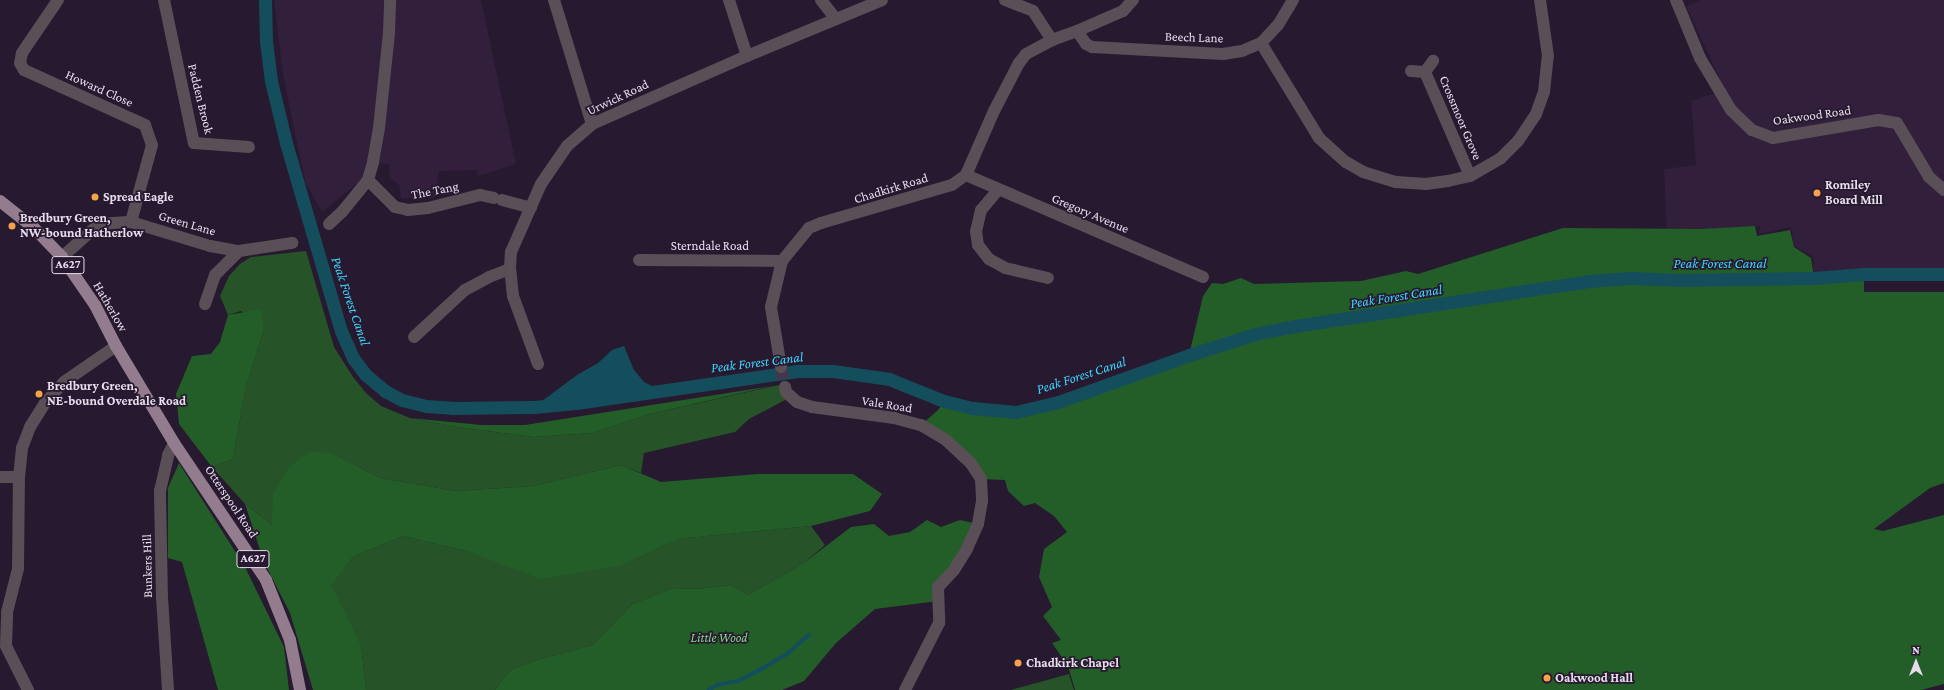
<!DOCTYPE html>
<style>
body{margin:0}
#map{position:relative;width:1944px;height:690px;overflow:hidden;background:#27192f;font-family:"Crimson Pro",serif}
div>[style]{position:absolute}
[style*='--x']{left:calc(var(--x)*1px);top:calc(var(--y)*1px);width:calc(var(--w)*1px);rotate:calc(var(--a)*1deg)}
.built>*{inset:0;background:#311f3b}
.green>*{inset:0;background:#275329}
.forest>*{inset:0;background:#235e28}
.water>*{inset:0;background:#144e5d}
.stream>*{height:3.5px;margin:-1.75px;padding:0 1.75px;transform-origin:1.75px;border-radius:1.75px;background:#144e5d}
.canal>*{height:13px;margin:-6.5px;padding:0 6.5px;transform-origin:6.5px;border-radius:6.5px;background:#144e5d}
.minor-tunnel>*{height:12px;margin-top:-6px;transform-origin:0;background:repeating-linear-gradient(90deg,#44364c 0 12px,transparent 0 18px)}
.minor>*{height:12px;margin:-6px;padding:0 6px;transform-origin:6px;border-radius:6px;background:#5a4e57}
.major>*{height:12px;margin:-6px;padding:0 6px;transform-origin:6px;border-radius:6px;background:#937c8e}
.dots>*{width:11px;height:11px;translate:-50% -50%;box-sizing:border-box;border:2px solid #27192f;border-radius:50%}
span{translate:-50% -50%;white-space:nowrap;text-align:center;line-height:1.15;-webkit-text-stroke:3.5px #27192f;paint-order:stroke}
.shield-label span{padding:1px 3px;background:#27192f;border:1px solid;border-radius:3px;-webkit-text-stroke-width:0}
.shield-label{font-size:12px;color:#e7dded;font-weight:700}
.street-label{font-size:13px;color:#e7dded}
.poi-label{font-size:13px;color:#e7dded;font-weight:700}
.left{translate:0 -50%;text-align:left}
.park-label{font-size:13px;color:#84d587;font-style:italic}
.water-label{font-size:14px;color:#3ad6fc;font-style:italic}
.north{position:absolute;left:1896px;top:642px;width:40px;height:40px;-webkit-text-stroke:3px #27192f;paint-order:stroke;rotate:0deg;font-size:11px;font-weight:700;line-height:16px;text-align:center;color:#e7dded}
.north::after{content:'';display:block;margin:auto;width:14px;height:18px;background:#e7dded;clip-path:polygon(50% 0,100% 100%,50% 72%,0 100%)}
</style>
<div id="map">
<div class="built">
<div style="clip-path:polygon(274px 0,481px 0,516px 164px,478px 176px,477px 170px,439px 171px,435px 198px,401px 198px,399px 185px,390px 178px,389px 164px,370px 163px,363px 179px,322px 212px,305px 182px,283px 75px)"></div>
<div style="clip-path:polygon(1700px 0,1944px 0,1944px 271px,1856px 272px,1814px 278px,1813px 257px,1794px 246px,1791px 227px,1759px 234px,1760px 226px,1667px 235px,1664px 169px,1696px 165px,1691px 101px,1725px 90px,1686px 6px)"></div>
</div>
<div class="green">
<div style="clip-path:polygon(306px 251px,334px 347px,353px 377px,366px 393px,381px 406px,410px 418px,457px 427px,534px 437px,592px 433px,650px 414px,779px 385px,787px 399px,749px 419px,735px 432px,644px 453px,641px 473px,621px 465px,533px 486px,456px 491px,380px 478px,332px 453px,272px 525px,245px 504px,212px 467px,233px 459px,245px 391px,264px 329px,241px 311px,228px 315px,220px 296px,229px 276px,240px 264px,251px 257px)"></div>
<div style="clip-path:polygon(811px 526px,825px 545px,805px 562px,748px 595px,731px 585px,697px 589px,673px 588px,632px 604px,593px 645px,537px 660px,510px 670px,495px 690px,366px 690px,361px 644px,330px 585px,353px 557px,403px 536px,470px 552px,623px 565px,676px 539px)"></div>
<div style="clip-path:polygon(1069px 674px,1074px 690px,1011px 690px)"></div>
</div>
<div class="forest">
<div style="clip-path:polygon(1755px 226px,1757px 236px,1790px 230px,1794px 247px,1811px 258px,1814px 278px,1864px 274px,1864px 292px,1944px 292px,1944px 483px,1930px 488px,1874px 529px,1883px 531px,1944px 515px,1944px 684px,1921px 690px,1075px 690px,1068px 666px,1052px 643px,1061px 640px,1043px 616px,1052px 607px,1039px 577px,1044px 549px,1067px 532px,1054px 516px,1035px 503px,1024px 506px,1008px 491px,1005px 480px,981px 479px,921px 425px,938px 410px,944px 401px,973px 408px,1016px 411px,1034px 408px,1105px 387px,1189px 355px,1203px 296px,1212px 283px,1223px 284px,1241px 278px,1254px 284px,1361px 281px,1406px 271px,1418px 274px,1563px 228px,1702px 229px)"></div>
<div style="clip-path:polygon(261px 309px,264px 329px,245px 391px,233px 459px,212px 467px,179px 424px,176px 394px,192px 356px,211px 354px,220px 342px,228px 315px)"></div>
<div style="clip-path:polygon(772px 386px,650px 414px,592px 433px,534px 437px,457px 427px,410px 418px,481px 425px,525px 425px)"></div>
<div style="clip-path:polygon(309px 452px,332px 453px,380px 478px,456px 491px,533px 486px,621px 465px,661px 482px,758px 474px,853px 474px,882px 494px,870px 511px,811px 526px,677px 539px,623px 565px,541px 579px,470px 552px,403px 536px,353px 557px,331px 585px,361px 644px,366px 690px,313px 690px,290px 613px,264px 562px,245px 504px,272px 525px,273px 495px,289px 467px)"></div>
<div style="clip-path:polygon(179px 463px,245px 567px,284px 647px,289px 690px,218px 690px,182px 562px,168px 558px,168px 488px)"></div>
<div style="clip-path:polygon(927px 520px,941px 527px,960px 520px,978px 524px,939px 587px,938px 601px,875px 609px,836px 643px,804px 681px,782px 690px,495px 690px,510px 670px,537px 660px,593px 645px,632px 604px,673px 588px,697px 589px,731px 585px,748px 595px,805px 562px,851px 527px,874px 524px,889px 536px,910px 532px)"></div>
</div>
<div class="water">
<div style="clip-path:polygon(624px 346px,634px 370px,644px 382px,660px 390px,576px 403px,534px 407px,577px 375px,598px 363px,612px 350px)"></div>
</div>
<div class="stream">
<div style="--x:709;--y:690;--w:9;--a:-32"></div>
<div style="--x:717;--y:685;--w:21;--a:-11"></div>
<div style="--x:738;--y:681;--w:25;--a:-27"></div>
<div style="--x:760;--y:670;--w:31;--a:-31"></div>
<div style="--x:787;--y:654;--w:29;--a:-41"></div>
</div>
<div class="canal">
<div style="--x:265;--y:0;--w:41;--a:88.6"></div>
<div style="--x:266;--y:41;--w:40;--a:82.9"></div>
<div style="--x:271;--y:81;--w:64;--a:76.4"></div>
<div style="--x:286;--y:143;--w:196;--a:73.7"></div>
<div style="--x:341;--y:331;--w:30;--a:66"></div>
<div style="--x:353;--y:358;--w:21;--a:53"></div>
<div style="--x:366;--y:375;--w:25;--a:40"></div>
<div style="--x:385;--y:391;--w:19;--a:28"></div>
<div style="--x:402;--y:400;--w:25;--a:14"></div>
<div style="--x:426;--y:406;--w:26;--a:4"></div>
<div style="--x:452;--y:408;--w:82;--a:-0.7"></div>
<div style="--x:534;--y:407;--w:42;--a:-5.4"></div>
<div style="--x:576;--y:403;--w:224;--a:-8.2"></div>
<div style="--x:798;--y:371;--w:35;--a:0"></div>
<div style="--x:833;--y:371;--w:57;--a:8.1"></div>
<div style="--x:889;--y:379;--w:59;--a:21.8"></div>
<div style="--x:944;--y:401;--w:30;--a:14"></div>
<div style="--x:973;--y:408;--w:43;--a:5.3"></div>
<div style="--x:1016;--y:412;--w:43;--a:-13.4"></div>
<div style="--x:1058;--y:402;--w:139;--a:-19.7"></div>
<div style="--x:1189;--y:355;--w:69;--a:-17.7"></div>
<div style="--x:1255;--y:334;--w:41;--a:-11.3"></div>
<div style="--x:1295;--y:326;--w:297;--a:-8.7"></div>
<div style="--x:1589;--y:281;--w:42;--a:-4.1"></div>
<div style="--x:1631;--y:278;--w:50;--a:2.3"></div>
<div style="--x:1681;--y:280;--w:133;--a:-0.9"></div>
<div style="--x:1814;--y:278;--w:50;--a:-4.6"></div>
<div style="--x:1864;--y:274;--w:80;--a:0"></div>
</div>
<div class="minor-tunnel">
<div style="--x:781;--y:367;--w:20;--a:79"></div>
</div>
<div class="minor">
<div style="--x:58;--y:0;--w:64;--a:124.2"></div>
<div style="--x:22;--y:53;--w:10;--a:101"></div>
<div style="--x:20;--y:63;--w:8;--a:60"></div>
<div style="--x:24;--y:70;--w:133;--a:24.4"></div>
<div style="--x:145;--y:125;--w:21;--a:71"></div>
<div style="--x:152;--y:145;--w:80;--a:105.3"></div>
<div style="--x:164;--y:0;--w:146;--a:78.2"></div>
<div style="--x:194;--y:143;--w:55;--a:4.2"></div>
<div style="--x:554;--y:0;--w:130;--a:73"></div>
<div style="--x:729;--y:0;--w:59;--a:72.2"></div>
<div style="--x:821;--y:0;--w:24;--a:52"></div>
<div style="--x:1005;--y:0;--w:30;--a:21"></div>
<div style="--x:1033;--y:11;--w:35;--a:57"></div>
<div style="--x:1676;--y:0;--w:63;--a:67.5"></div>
<div style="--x:1700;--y:58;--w:61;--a:59.2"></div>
<div style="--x:1731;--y:110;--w:29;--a:44"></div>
<div style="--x:1752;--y:130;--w:22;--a:21"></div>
<div style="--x:1773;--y:138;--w:107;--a:-9.7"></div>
<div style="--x:1878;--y:120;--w:19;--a:9"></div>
<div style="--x:1897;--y:123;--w:63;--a:59.3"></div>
<div style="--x:1929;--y:177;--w:20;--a:41"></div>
<div style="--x:1077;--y:31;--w:16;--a:55"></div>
<div style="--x:1086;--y:44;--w:7;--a:27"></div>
<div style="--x:1092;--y:47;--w:131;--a:3.1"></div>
<div style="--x:1223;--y:54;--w:19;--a:-9"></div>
<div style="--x:1242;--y:51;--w:21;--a:-23"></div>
<div style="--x:1261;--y:43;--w:25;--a:-47"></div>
<div style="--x:1278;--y:25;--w:29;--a:-59"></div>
<div style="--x:1261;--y:43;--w:111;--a:58.6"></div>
<div style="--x:1319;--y:138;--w:36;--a:42"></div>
<div style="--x:1346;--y:162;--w:20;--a:30"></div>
<div style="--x:1363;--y:172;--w:34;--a:17"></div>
<div style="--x:1396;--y:182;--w:30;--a:4"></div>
<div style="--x:1426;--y:184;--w:22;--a:-8"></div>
<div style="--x:1448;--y:181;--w:23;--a:-13"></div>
<div style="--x:1470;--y:176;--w:36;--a:-30"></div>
<div style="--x:1501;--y:158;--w:24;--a:-45"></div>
<div style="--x:1518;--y:141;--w:32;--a:-56"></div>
<div style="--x:1536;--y:114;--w:23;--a:-70"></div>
<div style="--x:1544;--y:92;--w:36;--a:-84"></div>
<div style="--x:1548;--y:56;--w:57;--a:-98.1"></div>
<div style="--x:1411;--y:71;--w:14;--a:4"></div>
<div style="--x:1425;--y:72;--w:14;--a:-54"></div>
<div style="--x:1425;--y:72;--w:113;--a:66.6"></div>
<div style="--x:966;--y:175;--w:258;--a:23.3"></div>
<div style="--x:368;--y:180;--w:38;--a:45"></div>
<div style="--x:395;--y:207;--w:13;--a:13"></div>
<div style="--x:408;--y:210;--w:20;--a:-6"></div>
<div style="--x:428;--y:208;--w:54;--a:-14"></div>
<div style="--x:480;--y:195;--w:14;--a:12"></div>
<div style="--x:998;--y:190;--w:26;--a:130"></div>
<div style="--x:981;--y:210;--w:22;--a:103"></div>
<div style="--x:976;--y:231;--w:14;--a:82"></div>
<div style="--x:978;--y:245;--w:18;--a:52"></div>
<div style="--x:989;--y:259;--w:18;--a:29"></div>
<div style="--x:1005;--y:268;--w:44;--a:13.1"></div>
<div style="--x:502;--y:200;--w:30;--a:15"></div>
<div style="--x:329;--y:224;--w:18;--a:-43"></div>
<div style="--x:342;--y:212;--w:41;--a:-50.9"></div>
<div style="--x:368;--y:180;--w:19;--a:-74"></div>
<div style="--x:373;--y:162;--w:35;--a:-80"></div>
<div style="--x:379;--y:128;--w:96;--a:-84"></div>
<div style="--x:389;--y:33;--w:33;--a:-88"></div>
<div style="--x:62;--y:257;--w:50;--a:-41.7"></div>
<div style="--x:99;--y:224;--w:32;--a:-4"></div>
<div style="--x:131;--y:222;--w:83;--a:16.9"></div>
<div style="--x:210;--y:246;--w:29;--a:10"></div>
<div style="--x:239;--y:251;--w:54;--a:-8.6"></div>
<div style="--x:639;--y:260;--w:143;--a:0.4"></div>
<div style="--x:205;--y:304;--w:31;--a:-71"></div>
<div style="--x:215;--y:275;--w:34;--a:-45"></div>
<div style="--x:414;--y:337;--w:69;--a:-42.7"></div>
<div style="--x:465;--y:290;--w:27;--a:-28"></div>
<div style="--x:489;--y:277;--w:22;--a:-21"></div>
<div style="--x:538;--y:364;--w:72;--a:-110.2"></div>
<div style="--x:513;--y:296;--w:27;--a:-96"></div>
<div style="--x:510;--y:269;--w:17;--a:-87"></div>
<div style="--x:511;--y:252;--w:74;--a:-66.2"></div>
<div style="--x:541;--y:184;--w:46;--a:-55.6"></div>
<div style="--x:567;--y:146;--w:33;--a:-41"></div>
<div style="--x:592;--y:124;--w:169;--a:-23.7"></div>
<div style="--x:747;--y:56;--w:146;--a:-22.5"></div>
<div style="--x:781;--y:367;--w:61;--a:-99.5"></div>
<div style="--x:771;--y:307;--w:47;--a:-76.6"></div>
<div style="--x:782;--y:261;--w:43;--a:-50.7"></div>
<div style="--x:809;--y:228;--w:13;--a:-23"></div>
<div style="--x:821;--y:223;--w:136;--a:-16.2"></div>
<div style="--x:952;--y:185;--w:17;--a:-36"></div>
<div style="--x:966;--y:175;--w:70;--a:-66.4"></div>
<div style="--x:994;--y:111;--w:54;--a:-62.5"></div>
<div style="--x:1019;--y:63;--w:11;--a:-52"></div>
<div style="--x:1026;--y:54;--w:30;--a:-28"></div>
<div style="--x:1052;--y:40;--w:27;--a:-20"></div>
<div style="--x:1077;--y:31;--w:50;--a:-23.5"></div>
<div style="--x:1123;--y:11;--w:15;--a:-48"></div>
<div style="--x:785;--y:387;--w:5;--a:79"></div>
<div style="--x:786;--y:392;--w:15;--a:42"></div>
<div style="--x:797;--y:402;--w:16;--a:18"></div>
<div style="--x:812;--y:407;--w:83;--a:7.6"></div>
<div style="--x:894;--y:418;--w:28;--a:15"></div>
<div style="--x:921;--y:425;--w:29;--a:31"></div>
<div style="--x:946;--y:440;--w:33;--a:43"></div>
<div style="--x:970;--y:462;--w:20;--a:57"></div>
<div style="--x:981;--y:479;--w:22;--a:87"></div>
<div style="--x:982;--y:501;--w:23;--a:100"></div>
<div style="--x:978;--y:524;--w:27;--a:114"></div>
<div style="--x:967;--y:549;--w:25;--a:122"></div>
<div style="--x:954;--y:570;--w:23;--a:133"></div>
<div style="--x:938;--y:587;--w:36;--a:88"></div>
<div style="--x:939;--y:623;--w:75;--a:116.9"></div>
<div style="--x:0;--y:477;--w:19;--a:0"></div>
<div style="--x:28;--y:690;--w:49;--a:-116.6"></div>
<div style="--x:6;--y:646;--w:34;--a:-88"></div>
<div style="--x:7;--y:612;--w:44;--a:-75.7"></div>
<div style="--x:18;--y:569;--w:92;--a:-89.4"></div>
<div style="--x:19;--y:477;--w:29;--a:-84"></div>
<div style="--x:22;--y:448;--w:22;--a:-69"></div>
<div style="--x:30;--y:427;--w:28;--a:-58"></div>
<div style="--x:45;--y:403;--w:28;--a:-48"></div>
<div style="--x:64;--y:382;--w:63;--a:-34.7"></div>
<div style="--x:168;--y:690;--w:92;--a:-93.7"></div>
<div style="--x:162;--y:598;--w:107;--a:-91.1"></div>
<div style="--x:160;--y:491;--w:37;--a:-77"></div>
<div style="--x:168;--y:455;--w:13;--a:-63"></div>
</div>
<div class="major">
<div style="--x:0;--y:201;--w:43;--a:38.5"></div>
<div style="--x:34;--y:228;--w:40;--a:46"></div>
<div style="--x:62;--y:257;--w:58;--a:55.5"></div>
<div style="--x:95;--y:305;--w:46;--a:62.9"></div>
<div style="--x:116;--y:346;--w:113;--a:59.1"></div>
<div style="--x:174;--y:443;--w:165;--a:56.1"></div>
<div style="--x:266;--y:580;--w:65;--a:68.2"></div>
<div style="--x:290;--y:640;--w:51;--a:78.7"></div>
</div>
<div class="dots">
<div style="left:1817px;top:193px;background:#f6a248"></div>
<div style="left:95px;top:197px;background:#f6a248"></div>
<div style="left:12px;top:226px;background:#f6a248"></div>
<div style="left:39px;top:394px;background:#f6a248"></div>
<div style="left:1018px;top:663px;background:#f6a248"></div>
<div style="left:1547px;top:678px;background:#f6a248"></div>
</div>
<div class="shield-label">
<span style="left:68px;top:265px">A627</span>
<span style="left:253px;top:559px">A627</span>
</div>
<div class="street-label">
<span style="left:1194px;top:38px;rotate:2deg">Beech Lane</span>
<span style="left:99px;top:89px;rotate:24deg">Howard Close</span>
<span style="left:618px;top:98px;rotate:-25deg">Urwick Road</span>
<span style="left:200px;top:99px;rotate:76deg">Padden Brook</span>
<span style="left:1812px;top:116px;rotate:-8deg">Oakwood Road</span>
<span style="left:1460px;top:118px;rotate:67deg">Crossmoor Grove</span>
<span style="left:891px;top:189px;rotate:-17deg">Chadkirk Road</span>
<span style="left:435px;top:191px;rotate:-11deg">The Tang</span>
<span style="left:1090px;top:214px;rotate:23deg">Gregory Avenue</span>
<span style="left:187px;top:224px;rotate:16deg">Green Lane</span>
<span style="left:710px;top:246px">Sterndale Road</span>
<span style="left:110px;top:307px;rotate:60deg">Hatherlow</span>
<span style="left:887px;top:405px;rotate:9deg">Vale Road</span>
<span style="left:231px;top:502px;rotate:56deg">Otterspool Road</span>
<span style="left:148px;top:566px;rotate:-91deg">Bunkers Hill</span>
</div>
<div class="poi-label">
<span class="left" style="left:1825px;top:193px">Romiley<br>Board Mill</span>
<span class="left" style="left:103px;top:197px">Spread Eagle</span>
<span class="left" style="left:20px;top:226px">Bredbury Green,<br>NW-bound Hatherlow</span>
<span class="left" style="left:47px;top:394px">Bredbury Green,<br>NE-bound Overdale Road</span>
<span class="left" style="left:1026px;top:663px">Chadkirk Chapel</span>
<span class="left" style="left:1555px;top:678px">Oakwood Hall</span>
</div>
<div class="park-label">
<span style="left:719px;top:638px">Little Wood</span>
</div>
<div class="water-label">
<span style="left:1720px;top:263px">Peak Forest Canal</span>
<span style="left:1396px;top:296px;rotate:-9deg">Peak Forest Canal</span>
<span style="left:351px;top:301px;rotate:71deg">Peak Forest Canal</span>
<span style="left:757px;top:362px;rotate:-7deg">Peak Forest Canal</span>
<span style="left:1081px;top:375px;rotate:-18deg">Peak Forest Canal</span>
</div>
<div class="north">N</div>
</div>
